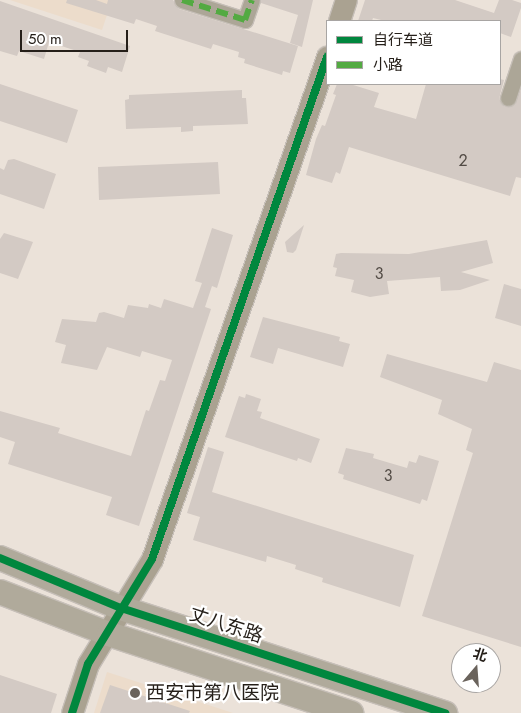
<!DOCTYPE html>
<meta charset="utf-8">
<style>
body{margin:0}
#map{position:relative;width:521px;height:713px;overflow:hidden;background:#ebe2d9;font-family:Jost,"Noto Sans SC",sans-serif}
div>[style]{position:absolute}
[style*='--x']{left:calc(var(--x)*1px);top:calc(var(--y)*1px);width:calc(var(--w)*1px);rotate:calc(var(--a)*1deg)}
.built>*{inset:0;background:#ecdccb}
.building>*{inset:0;background:#d3cac4}
.roads{filter:drop-shadow(1px 0 #c6bfb8) drop-shadow(-1px 0 #c6bfb8) drop-shadow(0 1px #c6bfb8) drop-shadow(0 -1px #c6bfb8)}
.street>*{height:15px;margin:-7.5px;padding:0 7.5px;transform-origin:7.5px;border-radius:7.5px;background:#aca697}
.secondary>*{height:21px;margin:-10.5px;padding:0 10.5px;transform-origin:10.5px;border-radius:10.5px;background:#aaa291}
.primary>*{height:24px;margin:-12px;padding:0 12px;transform-origin:12px;border-radius:12px;background:#b0aa9b}
.quiet>*{height:6px;margin-top:-3px;transform-origin:0;background:repeating-linear-gradient(90deg,#53aa42 0 12px,transparent 0 18px)}
.cycleway>*{height:8px;margin:-4px;padding:0 4px;transform-origin:4px;border-radius:4px;background:#00873e}
.dots>*{width:14px;height:14px;translate:-50% -50%;box-sizing:border-box;border:2px solid #fff;border-radius:50%}
span{translate:-50% -50%;white-space:nowrap;text-align:center;line-height:1.15;-webkit-text-stroke:4.5px #fff;paint-order:stroke}
.number-label{font-size:16px;color:#524b45}
.number-label span{-webkit-text-stroke-width:0}
.street-label{font-size:19px;color:#251f19}
.poi-label{font-size:19px;color:#251f19}
.left{translate:0 -50%;text-align:left}
.legend{position:absolute;left:326px;top:20px;width:175px;height:65px;box-sizing:border-box;background:#fff;border:1px solid #a8a5a3;margin:0;padding:6px 9px;list-style:none;font-size:15px;color:#251f19}
.legend li{display:flex;align-items:center;gap:10px;height:25px}
.legend b{width:25px;border:1px solid #a8a5a3}
.north{position:absolute;left:451px;top:643px;width:50px;height:50px;box-sizing:border-box;background:#fff;border:1px solid #a8a5a3;border-radius:50%;rotate:18deg;font-size:14px;font-weight:700;line-height:20px;text-align:center;color:#251f19}
.north::after{content:'';display:block;margin:auto;width:18px;height:22px;background:#6a635c;clip-path:polygon(50% 0,100% 100%,50% 72%,0 100%)}
.scale{position:absolute;left:20px;top:30px;width:108px;height:22px;box-sizing:border-box;border:2px solid #251f19;border-top:0;padding-left:6px;font-size:15px;line-height:18px;white-space:nowrap;color:#251f19;-webkit-text-stroke:4px #fff;paint-order:stroke}
</style>
<div id="map">
<div class="built">
<div style="clip-path:polygon(10px 0,112px 0,102px 30px)"></div>
<div style="clip-path:polygon(107px 672px,233px 713px,94px 713px)"></div>
</div>
<div class="building">
<div style="clip-path:polygon(67px 0,96px 0,107px 4px,108px 0,173px 0,179px 9px,298px 46px,290px 73px,283px 71px,282px 75px,244px 63px,245px 59px,238px 57px,239px 52px,213px 44px,211px 49px,155px 31px,157px 26px,136px 19px,134px 24px,66px 3px)"></div>
<div style="clip-path:polygon(261px 0,313px 0,302px 47px,290px 43px,298px 15px,261px 3px)"></div>
<div style="clip-path:polygon(365px 0,455px 0,494px 13px,499px 0,512px 0,521px 3px,521px 8px,511px 37px,500px 33px,500px 21px,385px 21px,373px 18px,372px 21px,358px 21px)"></div>
<div style="clip-path:polygon(0 1px,130px 46px,122px 72px,108px 67px,106px 73px,87px 66px,89px 61px,78px 57px,80px 52px,49px 42px,44px 59px,19px 51px,17px 56px,0 51px)"></div>
<div style="clip-path:polygon(500px 79px,504px 80px,499px 99px,505px 107px,515px 105px,521px 89px,521px 178px,516px 177px,510px 196px,349px 147px,340px 174px,336px 172px,332px 183px,306px 175px,316px 139px,322px 125px,325px 126px,336px 95px,333px 94px,337px 84px,350px 84px,379px 93px,374px 107px,416px 119px,426px 84px,500px 84px)"></div>
<div style="clip-path:polygon(0 84px,78px 110px,67px 143px,0 121px)"></div>
<div style="clip-path:polygon(242px 90px,242px 98px,246px 98px,248px 124px,193px 126px,193px 131px,181px 132px,181px 127px,126px 129px,125px 100px,129px 99px,129px 95px)"></div>
<div style="clip-path:polygon(14px 159px,56px 174px,44px 209px,0 194px,0 168px,4px 170px,8px 160px)"></div>
<div style="clip-path:polygon(218px 162px,220px 194px,99px 200px,98px 167px)"></div>
<div style="clip-path:polygon(304px 225px,296px 250px,293px 253px,287px 252px,285px 242px)"></div>
<div style="clip-path:polygon(212px 228px,233px 235px,217px 288px,212px 286px,205px 307px,211px 309px,139px 526px,106px 515px,112px 497px,8px 464px,15px 442px,0 437px,0 411px,60px 428px,58px 433px,131px 456px,146px 410px,149px 411px,160px 380px,165px 381px,172px 360px,142px 351px,140px 357px,107px 347px,97px 370px,61px 363px,66px 345px,55px 342px,62px 319px,96px 322px,99px 313px,104px 312px,124px 318px,128px 305px,148px 308px,149px 304px,161px 308px,164px 299px,193px 308px,202px 283px,195px 281px)"></div>
<div style="clip-path:polygon(4px 233px,33px 242px,18px 279px,0 273px,0 239px)"></div>
<div style="clip-path:polygon(487px 240px,493px 263px,461px 272px,490px 280px,460px 290px,441px 291px,440px 277px,387px 281px,389px 294px,370px 297px,351px 292px,354px 280px,335px 276px,337px 268px,333px 267px,336px 254px,341px 253px,409px 254px)"></div>
<div style="clip-path:polygon(504px 284px,521px 289px,521px 326px,495px 318px)"></div>
<div style="clip-path:polygon(263px 317px,340px 337px,339px 341px,350px 344px,343px 367px,278px 348px,273px 364px,250px 357px)"></div>
<div style="clip-path:polygon(387px 354px,487px 382px,494px 362px,521px 370px,521px 647px,422px 616px,473px 453px,466px 450px,472px 429px,438px 414px,442px 400px,380px 377px)"></div>
<div style="clip-path:polygon(246px 394px,261px 399px,257px 411px,262px 412px,260px 418px,320px 439px,311px 463px,298px 458px,297px 461px,225px 437px,239px 396px,245px 398px)"></div>
<div style="clip-path:polygon(208px 447px,224px 452px,212px 492px,414px 555px,400px 607px,322px 582px,323px 578px,295px 569px,296px 565px,267px 556px,266px 562px,193px 540px,200px 517px,187px 513px)"></div>
<div style="clip-path:polygon(346px 448px,374px 454px,373px 458px,407px 468px,409px 461px,416px 463px,419px 455px,439px 461px,427px 501px,422px 499px,420px 504px,343px 479px,344px 475px,338px 473px)"></div>
<div style="clip-path:polygon(0 675px,57px 694px,51px 713px,0 713px)"></div>
<div style="clip-path:polygon(110px 685px,190px 711px,189px 713px,100px 713px)"></div>
</div>
<div class="roads">
<div class="street">
<div style="--x:182;--y:0;--w:66;--a:17.6"></div>
<div style="--x:245;--y:20;--w:21;--a:-71"></div>
<div style="--x:508;--y:98;--w:41;--a:-71.6"></div>
</div>
<div class="secondary">
<div style="--x:339;--y:21;--w:22;--a:-72"></div>
<div style="--x:72;--y:713;--w:52;--a:-71.9"></div>
<div style="--x:88;--y:664;--w:123;--a:-58.6"></div>
<div style="--x:152;--y:559;--w:532;--a:-70.78"></div>
</div>
<div class="primary">
<div style="--x:0;--y:558;--w:131;--a:22.5"></div>
<div style="--x:121;--y:608;--w:341;--a:18"></div>
<div style="--x:0;--y:592;--w:117;--a:21.1"></div>
<div style="--x:109;--y:634;--w:255;--a:18.1"></div>
</div>
</div>
<div class="quiet">
<div style="--x:182;--y:0;--w:66;--a:17.6"></div>
<div style="--x:245;--y:20;--w:21;--a:-71"></div>
</div>
<div class="cycleway">
<div style="--x:0;--y:558;--w:131;--a:22.5"></div>
<div style="--x:121;--y:608;--w:341;--a:18"></div>
<div style="--x:72;--y:713;--w:52;--a:-71.9"></div>
<div style="--x:88;--y:664;--w:123;--a:-58.6"></div>
<div style="--x:152;--y:559;--w:532;--a:-70.78"></div>
</div>
<div class="dots">
<div style="left:135px;top:693px;background:#6a635c"></div>
</div>
<div class="number-label">
<span style="left:463px;top:161px">2</span>
<span style="left:379px;top:274px">3</span>
<span style="left:388px;top:476px">3</span>
</div>
<div class="street-label">
<span style="left:226px;top:625px;rotate:18deg">丈八东路</span>
</div>
<div class="poi-label">
<span class="left" style="left:146px;top:693px">西安市第八医院</span>
</div>
<ul class="legend">
<li><b style="height:6px;background:#00873e"></b>自行车道</li>
<li><b style="height:6px;background:#53aa42"></b>小路</li>
</ul>
<div class="north">北</div>
<div class="scale">50 m</div>
</div>
